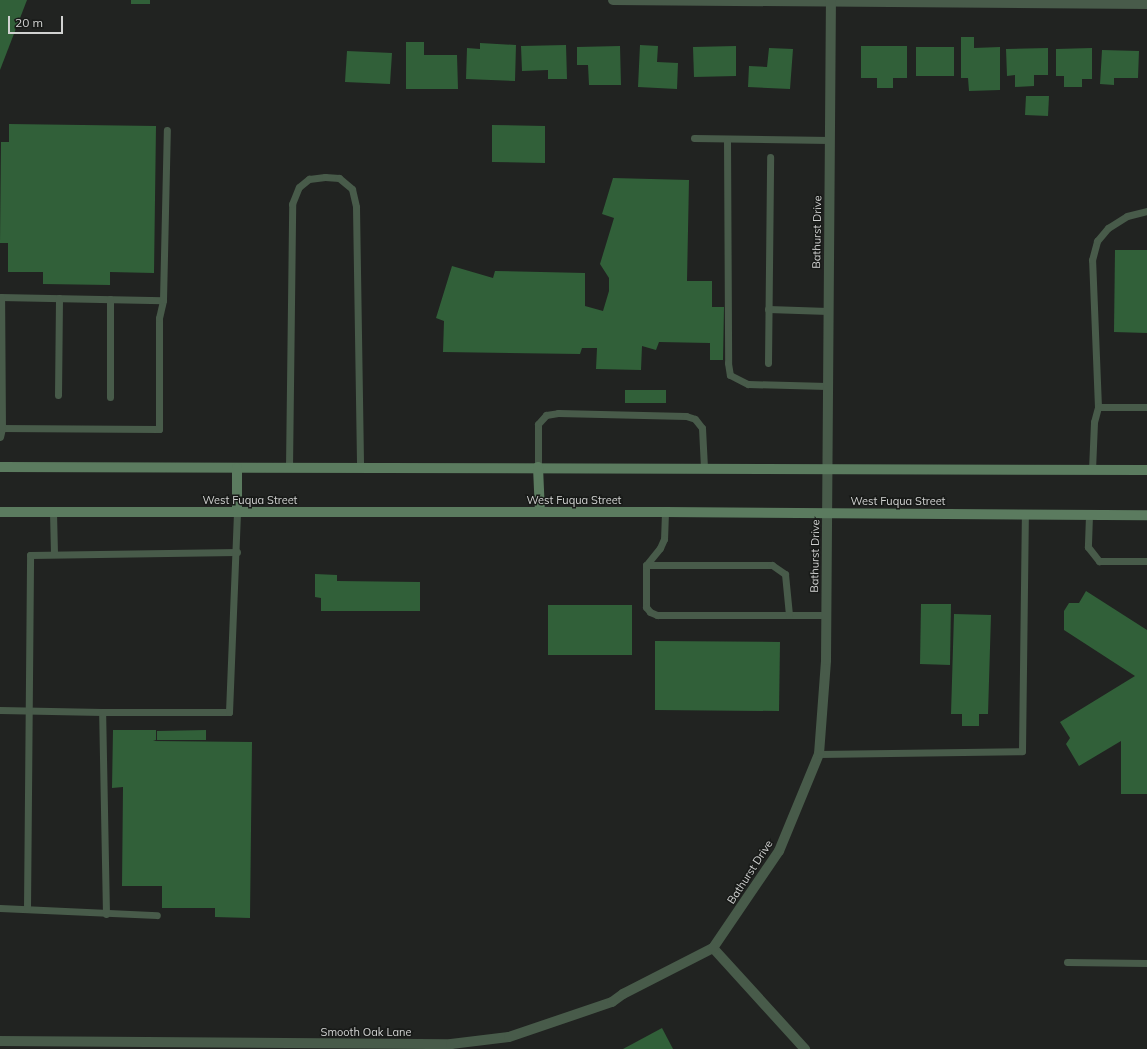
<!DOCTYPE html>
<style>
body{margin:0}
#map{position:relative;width:1147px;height:1049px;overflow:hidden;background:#212321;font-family:Mulish,sans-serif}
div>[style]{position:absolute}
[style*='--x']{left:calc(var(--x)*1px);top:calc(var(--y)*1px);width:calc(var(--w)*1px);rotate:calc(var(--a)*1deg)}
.building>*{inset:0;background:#316039}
.lane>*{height:7px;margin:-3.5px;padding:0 3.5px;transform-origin:3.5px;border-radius:3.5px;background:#485b4a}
.street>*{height:10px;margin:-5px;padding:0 5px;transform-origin:5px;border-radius:5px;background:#485b4a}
.secondary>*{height:10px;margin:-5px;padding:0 5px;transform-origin:5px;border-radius:5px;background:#5b7b5f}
span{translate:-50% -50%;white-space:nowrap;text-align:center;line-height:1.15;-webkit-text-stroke:3px #181a18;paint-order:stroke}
.street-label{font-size:11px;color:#d1d2d1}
.scale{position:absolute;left:8px;top:16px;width:55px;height:18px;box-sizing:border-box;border:2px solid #d1d2d1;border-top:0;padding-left:5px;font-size:12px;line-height:14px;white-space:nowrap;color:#d1d2d1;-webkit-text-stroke:3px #181a18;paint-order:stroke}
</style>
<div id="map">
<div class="building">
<div style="clip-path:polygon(0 0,27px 0,0 70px)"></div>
<div style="clip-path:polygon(131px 0,150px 0,150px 4px,131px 4px)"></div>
<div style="clip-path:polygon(961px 37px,974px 37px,974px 48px,1000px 47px,1000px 90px,969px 91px,968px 78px,961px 78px)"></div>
<div style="clip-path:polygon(406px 42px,424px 42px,424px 55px,457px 55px,458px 89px,406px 89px)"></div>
<div style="clip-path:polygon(480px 43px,516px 45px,515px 81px,466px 79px,467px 48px,480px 49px)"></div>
<div style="clip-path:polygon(566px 45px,567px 79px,548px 79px,548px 70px,522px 71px,521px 46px)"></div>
<div style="clip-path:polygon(640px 45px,658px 46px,657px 62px,678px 63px,677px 89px,638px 87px)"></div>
<div style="clip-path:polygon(620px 46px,621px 85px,589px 85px,588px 65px,577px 65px,577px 47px)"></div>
<div style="clip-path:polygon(736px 46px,736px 76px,694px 77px,693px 47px)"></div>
<div style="clip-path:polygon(861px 46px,907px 46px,907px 78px,893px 78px,893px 88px,877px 88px,877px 78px,861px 78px)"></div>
<div style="clip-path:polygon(916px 47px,954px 47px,954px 76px,916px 76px)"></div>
<div style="clip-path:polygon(769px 48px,793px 49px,790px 89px,748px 87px,749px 66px,767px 67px)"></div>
<div style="clip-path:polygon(1048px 48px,1048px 75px,1034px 75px,1034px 86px,1015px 87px,1015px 75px,1007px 76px,1006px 49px)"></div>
<div style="clip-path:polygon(1092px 48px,1092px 79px,1082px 79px,1082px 87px,1064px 87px,1064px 76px,1056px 76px,1056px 49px)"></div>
<div style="clip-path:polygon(1102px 50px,1139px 51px,1138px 78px,1114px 78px,1114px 85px,1100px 84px)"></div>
<div style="clip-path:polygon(347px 51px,392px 53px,390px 84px,345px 82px)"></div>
<div style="clip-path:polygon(1026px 96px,1049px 96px,1048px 116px,1025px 115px)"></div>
<div style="clip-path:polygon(9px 124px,156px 126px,154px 273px,110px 272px,110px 285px,43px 284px,43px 272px,8px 272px,8px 243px,0 243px,1px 142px,9px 142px)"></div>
<div style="clip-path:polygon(492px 125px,545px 126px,545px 163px,492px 162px)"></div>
<div style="clip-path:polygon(613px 178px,689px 180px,687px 281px,712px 281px,712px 307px,724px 307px,723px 360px,710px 360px,710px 343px,659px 342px,656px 350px,642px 346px,641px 370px,596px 369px,597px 348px,582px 348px,580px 354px,443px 352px,444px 321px,436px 318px,452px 266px,493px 278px,495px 271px,585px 273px,585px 306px,603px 311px,609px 291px,609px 278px,600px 264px,614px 218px,602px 214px)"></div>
<div style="clip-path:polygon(1115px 250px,1147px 250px,1147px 333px,1114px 332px)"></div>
<div style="clip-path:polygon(625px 390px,666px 390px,666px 403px,625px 403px)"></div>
<div style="clip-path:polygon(315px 574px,337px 575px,337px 581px,420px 582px,420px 611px,321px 611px,321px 598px,315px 597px)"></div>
<div style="clip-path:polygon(1086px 591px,1147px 630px,1147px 794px,1121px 794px,1121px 741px,1079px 766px,1066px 744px,1070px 738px,1060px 722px,1135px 676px,1064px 630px,1064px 611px,1069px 603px,1079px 603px)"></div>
<div style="clip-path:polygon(921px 604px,951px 604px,950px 665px,920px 664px)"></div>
<div style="clip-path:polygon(548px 605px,632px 605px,632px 655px,548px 655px)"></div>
<div style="clip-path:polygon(954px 614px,991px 615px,988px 714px,979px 714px,979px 726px,962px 726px,962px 714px,951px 714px)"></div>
<div style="clip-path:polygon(655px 641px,780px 642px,779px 711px,655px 710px)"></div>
<div style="clip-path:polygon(113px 730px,156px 730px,156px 740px,153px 741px,252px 742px,250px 918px,215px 917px,215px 908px,162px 908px,162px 886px,122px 886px,123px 787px,112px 788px)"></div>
<div style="clip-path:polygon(206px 730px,206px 740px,157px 740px,157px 731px)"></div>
<div style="clip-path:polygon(662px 1028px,673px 1049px,623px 1049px)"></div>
</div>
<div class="lane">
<div style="--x:694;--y:138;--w:136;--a:0.8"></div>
<div style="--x:727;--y:140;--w:223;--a:89.7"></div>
<div style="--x:728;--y:363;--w:12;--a:81"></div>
<div style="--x:730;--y:375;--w:20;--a:27"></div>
<div style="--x:748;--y:384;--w:79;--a:1.5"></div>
<div style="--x:0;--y:297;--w:163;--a:1.1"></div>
<div style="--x:768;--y:309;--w:60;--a:1.9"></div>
<div style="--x:768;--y:363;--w:206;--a:-89.4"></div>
<div style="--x:58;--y:395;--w:97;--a:-89.4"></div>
<div style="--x:110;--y:397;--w:98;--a:-90"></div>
<div style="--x:1098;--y:407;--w:147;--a:-92.3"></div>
<div style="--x:1092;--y:260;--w:20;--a:-75"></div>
<div style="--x:1097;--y:241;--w:17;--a:-50"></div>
<div style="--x:1108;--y:228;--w:22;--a:-32"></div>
<div style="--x:1127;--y:216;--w:21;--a:-14"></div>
<div style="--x:0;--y:428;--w:159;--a:0.4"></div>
<div style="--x:159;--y:429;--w:111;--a:-90"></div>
<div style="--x:159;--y:318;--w:18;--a:-77"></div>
<div style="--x:163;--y:300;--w:170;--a:-88.7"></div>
<div style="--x:0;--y:437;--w:9;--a:-77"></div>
<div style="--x:2;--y:428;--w:131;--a:-90.4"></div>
<div style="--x:538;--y:467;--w:43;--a:-90"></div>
<div style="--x:538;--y:424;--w:12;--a:-48"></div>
<div style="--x:546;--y:415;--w:12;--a:-9"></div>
<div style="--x:558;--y:413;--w:128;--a:1.3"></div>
<div style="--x:686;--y:416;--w:9;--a:18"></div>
<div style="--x:695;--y:419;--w:11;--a:52"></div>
<div style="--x:702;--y:428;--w:40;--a:87.1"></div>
<div style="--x:289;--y:468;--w:264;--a:-89.3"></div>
<div style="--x:292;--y:204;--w:18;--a:-68"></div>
<div style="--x:299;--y:187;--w:13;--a:-39"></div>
<div style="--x:309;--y:179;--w:16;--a:-7"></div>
<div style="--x:325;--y:177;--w:14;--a:4"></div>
<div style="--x:339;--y:178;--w:17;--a:40"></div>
<div style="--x:352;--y:189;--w:18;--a:77"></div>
<div style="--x:356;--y:207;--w:261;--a:89.1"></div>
<div style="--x:1092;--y:470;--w:48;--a:-87.6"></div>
<div style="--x:1094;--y:422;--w:16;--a:-75"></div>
<div style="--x:1098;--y:407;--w:49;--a:0"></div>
<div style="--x:53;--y:512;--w:42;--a:88.6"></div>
<div style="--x:665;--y:512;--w:27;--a:92"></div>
<div style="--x:664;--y:539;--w:10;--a:114"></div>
<div style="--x:660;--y:548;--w:22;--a:129"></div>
<div style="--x:646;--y:565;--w:42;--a:90"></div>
<div style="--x:646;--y:607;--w:6;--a:51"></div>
<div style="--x:650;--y:612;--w:8;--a:23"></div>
<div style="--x:657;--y:615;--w:170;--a:0"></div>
<div style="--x:1089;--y:515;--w:32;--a:92"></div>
<div style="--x:1088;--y:547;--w:18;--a:52"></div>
<div style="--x:1099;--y:561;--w:48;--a:0"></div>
<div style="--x:646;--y:565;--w:126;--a:0"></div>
<div style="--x:772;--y:565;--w:16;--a:35"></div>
<div style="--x:785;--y:574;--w:41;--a:84.4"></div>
<div style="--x:0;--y:710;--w:102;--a:1.1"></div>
<div style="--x:819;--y:754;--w:203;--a:-0.8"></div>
<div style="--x:1022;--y:751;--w:237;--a:-89.3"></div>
<div style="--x:0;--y:908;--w:157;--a:2.6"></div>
<div style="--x:27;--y:909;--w:354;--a:-89.5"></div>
<div style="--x:30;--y:555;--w:207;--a:-0.8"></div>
<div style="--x:106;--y:914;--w:202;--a:-91.1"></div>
<div style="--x:102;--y:712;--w:127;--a:0"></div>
<div style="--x:229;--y:712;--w:200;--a:-87.7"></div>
<div style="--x:1067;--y:962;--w:80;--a:0.7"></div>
</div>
<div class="street">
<div style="--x:613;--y:0;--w:534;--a:0.43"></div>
<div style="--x:713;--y:948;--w:137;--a:47.7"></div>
<div style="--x:0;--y:1041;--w:451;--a:0.4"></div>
<div style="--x:451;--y:1044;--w:58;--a:-6.9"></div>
<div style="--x:509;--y:1037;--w:109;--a:-18.8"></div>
<div style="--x:612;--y:1002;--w:14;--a:-36"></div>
<div style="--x:623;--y:994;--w:101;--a:-27.1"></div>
<div style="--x:713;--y:948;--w:117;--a:-55.8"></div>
<div style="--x:779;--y:851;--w:105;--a:-67.6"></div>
<div style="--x:819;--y:754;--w:94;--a:-85.7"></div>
<div style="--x:826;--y:660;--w:660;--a:-89.57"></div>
</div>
<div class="secondary">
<div style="--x:0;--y:467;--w:1147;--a:0.15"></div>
<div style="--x:538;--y:467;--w:45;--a:87.5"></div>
<div style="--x:237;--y:468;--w:44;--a:90"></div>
<div style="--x:0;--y:512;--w:665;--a:0"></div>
<div style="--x:665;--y:512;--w:482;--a:0.4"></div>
</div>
<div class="street-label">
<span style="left:817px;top:232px;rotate:-89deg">Bathurst Drive</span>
<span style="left:250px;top:500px">West Fuqua Street</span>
<span style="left:574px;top:500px">West Fuqua Street</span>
<span style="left:898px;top:501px">West Fuqua Street</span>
<span style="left:815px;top:556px;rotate:-89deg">Bathurst Drive</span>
<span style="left:750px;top:872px;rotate:-57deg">Bathurst Drive</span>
<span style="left:366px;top:1032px">Smooth Oak Lane</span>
</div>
<div class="scale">20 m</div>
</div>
